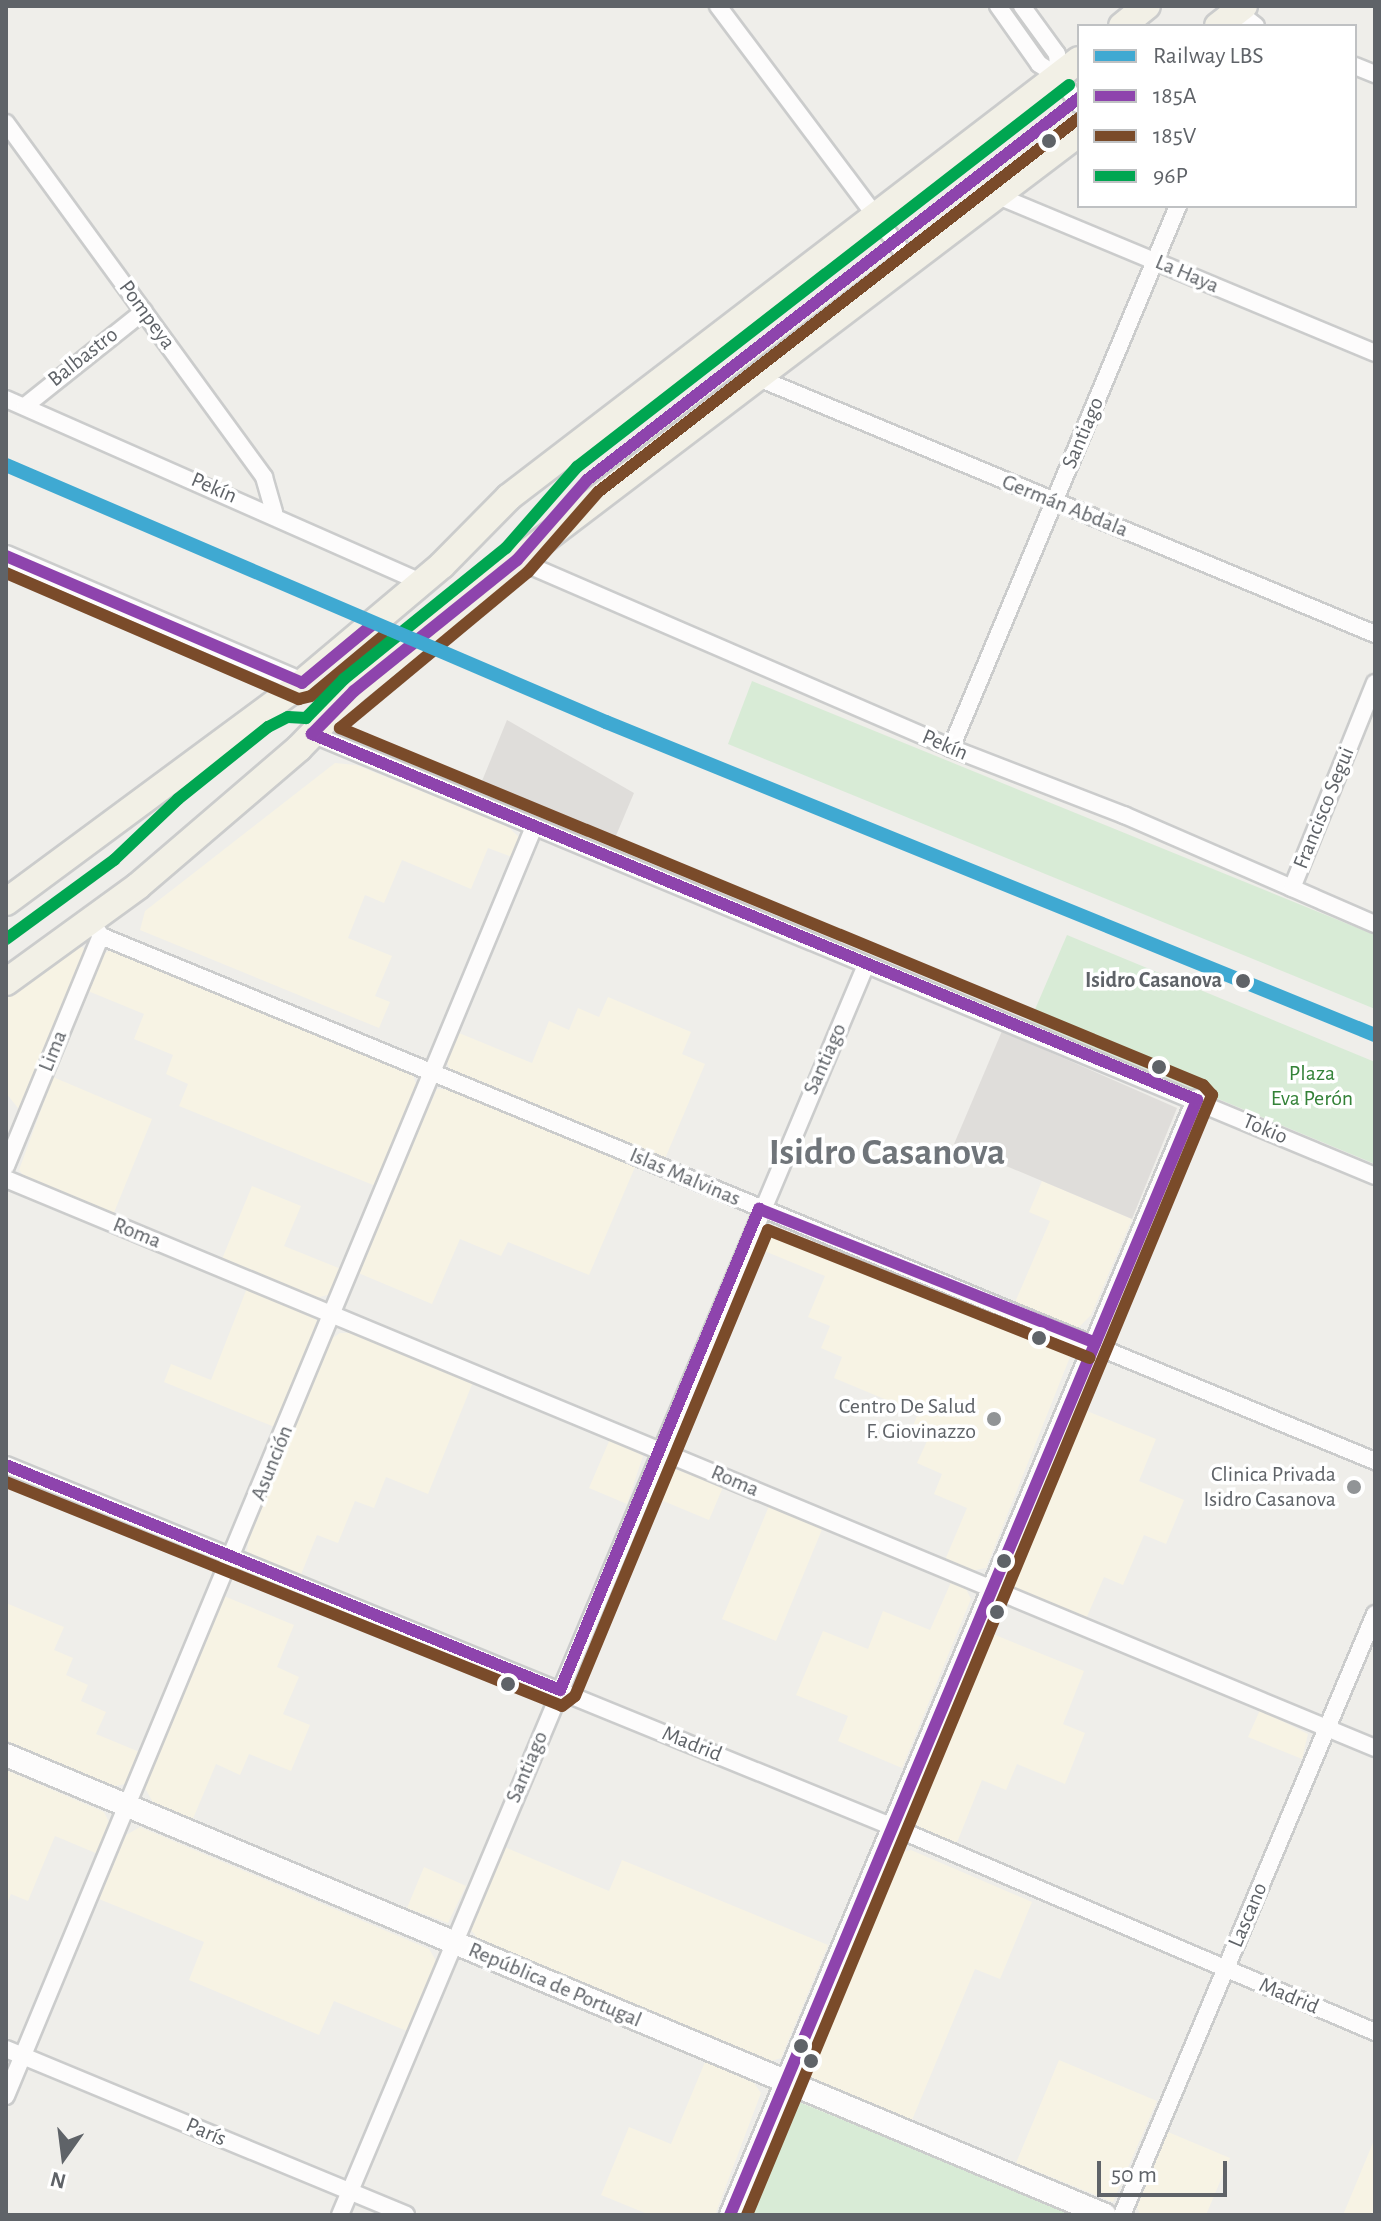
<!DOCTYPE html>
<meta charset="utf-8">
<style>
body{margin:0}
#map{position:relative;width:1381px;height:2221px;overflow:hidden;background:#efeeea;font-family:"Alegreya Sans",sans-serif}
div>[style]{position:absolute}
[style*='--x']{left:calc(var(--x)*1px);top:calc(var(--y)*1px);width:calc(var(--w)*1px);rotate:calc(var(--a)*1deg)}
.commercial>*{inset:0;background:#f7f3e4}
.industrial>*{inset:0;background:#dfddda}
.green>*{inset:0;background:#d8ebd6}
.roads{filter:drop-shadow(2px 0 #cbcccc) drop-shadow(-2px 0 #cbcccc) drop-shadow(0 2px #cbcccc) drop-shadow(0 -2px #cbcccc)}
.minor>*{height:16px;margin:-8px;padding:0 8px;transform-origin:8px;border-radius:8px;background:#fdfcfc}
.tertiary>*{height:20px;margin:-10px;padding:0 10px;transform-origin:10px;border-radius:10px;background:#fdfcfc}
.secondary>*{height:22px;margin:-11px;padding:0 11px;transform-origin:11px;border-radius:11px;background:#fdfcfc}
.trunk>*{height:26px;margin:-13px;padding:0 13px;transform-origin:13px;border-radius:13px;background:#f2f0e6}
.bus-1>*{height:12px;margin:-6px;padding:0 6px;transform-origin:6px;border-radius:6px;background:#8e44ad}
.bus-2>*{height:12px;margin:-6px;padding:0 6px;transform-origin:6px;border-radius:6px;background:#7a4b2a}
.bus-3>*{height:12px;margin:-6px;padding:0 6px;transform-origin:6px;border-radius:6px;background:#00a651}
.rail-1>*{height:14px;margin:-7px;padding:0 7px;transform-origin:7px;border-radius:7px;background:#3fa9d2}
.dots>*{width:22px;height:22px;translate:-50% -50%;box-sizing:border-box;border:4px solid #fff;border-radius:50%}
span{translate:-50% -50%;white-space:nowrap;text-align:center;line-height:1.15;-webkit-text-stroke:7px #fff;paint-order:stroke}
.street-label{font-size:22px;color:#5f6368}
.stop-label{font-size:22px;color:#5f6368;font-weight:700}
.right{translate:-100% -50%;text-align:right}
.park-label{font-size:22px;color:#348238}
.poi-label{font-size:22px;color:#5f6368}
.town-label{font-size:38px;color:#70757a;font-weight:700}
.frame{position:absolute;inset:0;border:8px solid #5f6368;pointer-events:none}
.legend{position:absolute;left:1077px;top:24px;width:280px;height:184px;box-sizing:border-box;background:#fff;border:2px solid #bfc1c3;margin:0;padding:10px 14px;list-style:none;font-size:24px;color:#5f6368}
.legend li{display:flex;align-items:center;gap:16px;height:40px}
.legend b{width:40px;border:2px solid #bfc1c3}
.north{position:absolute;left:24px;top:2117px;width:80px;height:80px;-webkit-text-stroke:6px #fff;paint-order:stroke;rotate:194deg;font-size:22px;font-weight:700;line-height:32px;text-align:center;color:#5f6368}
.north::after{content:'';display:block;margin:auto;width:28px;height:36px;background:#5f6368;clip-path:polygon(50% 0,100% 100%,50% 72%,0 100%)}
.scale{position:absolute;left:1097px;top:2161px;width:130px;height:36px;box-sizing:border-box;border:4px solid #5f6368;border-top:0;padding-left:10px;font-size:24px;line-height:28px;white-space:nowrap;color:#5f6368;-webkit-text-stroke:6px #fff;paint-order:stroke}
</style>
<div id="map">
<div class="commercial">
<div style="clip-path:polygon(335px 763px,356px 765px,506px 825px,520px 838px,515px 858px,488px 848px,471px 889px,402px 860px,384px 903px,365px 895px,348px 938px,392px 956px,375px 996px,390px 1002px,379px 1028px,140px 930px,145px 911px)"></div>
<div style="clip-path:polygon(79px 944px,87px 952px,22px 1113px,6px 1093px,6px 996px)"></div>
<div style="clip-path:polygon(111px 949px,411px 1070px,418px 1089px,378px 1187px,179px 1106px,188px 1084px,166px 1074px,173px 1055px,134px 1039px,144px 1014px,88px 991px,103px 955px)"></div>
<div style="clip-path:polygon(608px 997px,691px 1032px,682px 1054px,705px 1064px,664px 1161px,450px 1070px,447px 1062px,459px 1033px,532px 1063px,549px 1021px,569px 1030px,578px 1008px,599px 1017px)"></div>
<div style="clip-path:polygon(53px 1077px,152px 1119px,113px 1215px,28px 1181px,19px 1170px)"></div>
<div style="clip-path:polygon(437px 1089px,452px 1089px,635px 1167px,589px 1275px,508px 1242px,501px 1256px,460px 1239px,432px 1304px,356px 1272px)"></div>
<div style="clip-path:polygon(1042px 1181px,1132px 1219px,1091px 1315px,1078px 1328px,1013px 1307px,1050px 1221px,1029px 1212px)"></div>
<div style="clip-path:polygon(252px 1186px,301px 1206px,284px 1246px,341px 1269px,331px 1294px,316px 1298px,222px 1259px)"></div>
<div style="clip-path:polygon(766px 1223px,1065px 1345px,1072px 1352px,986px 1568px,970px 1571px,945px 1560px,967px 1508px,934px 1494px,942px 1474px,917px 1463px,927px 1441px,910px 1434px,918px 1413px,834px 1378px,842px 1357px,821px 1348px,830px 1326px,808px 1317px,825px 1276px,752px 1246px)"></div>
<div style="clip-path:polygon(247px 1288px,317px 1320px,277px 1428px,164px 1382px,171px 1364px,211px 1380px)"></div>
<div style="clip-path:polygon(340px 1333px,350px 1333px,473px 1382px,428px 1494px,386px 1477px,374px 1508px,355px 1501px,338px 1543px,317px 1535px,300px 1577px,254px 1559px,247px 1552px,248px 1542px,331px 1339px)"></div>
<div style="clip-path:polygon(1082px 1409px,1156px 1439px,1139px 1481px,1184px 1500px,1166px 1544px,1144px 1535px,1123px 1585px,1104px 1577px,1086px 1619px,1016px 1590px,1011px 1583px)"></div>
<div style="clip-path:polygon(610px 1439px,643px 1456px,627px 1504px,589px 1488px)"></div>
<div style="clip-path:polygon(664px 1465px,723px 1487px,709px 1520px,649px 1495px)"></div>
<div style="clip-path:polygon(769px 1506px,823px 1527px,776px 1641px,722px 1619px)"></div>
<div style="clip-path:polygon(952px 1580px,964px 1585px,971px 1599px,902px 1768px,838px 1741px,848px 1716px,796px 1695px,823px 1631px,868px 1649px,883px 1611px,930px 1630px)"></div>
<div style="clip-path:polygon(224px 1596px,294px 1625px,277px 1667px,299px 1677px,283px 1714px,310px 1725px,291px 1771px,249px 1754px,240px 1775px,216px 1764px,192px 1821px,155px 1806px,144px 1786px)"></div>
<div style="clip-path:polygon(6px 1603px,64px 1627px,54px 1650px,73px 1658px,66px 1675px,88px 1685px,81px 1701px,106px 1712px,96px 1734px,142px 1753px,130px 1783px,111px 1787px,6px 1744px)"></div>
<div style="clip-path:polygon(988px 1632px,1084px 1671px,1063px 1724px,1085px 1733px,1065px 1784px,1017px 1764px,1006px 1790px,982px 1780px,954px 1850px,910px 1828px,909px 1822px)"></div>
<div style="clip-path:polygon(1260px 1710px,1308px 1734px,1302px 1759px,1248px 1737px)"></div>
<div style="clip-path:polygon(6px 1770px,104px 1812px,110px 1824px,98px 1854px,55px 1836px,28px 1901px,11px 1894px,6px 1906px)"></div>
<div style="clip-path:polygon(140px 1827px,429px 1949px,436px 1961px,407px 2031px,334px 2001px,319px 2035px,189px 1980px,204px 1942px,99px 1899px,126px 1835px)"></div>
<div style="clip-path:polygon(502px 1846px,609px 1891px,622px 1860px,828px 1945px,781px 2058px,771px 2061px,478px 1939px,469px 1927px)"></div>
<div style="clip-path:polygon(911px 1850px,1032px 1902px,1000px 1979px,975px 1969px,912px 2120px,815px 2082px,807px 2070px,893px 1854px)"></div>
<div style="clip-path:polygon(424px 1867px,466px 1886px,448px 1923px,407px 1908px)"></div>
<div style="clip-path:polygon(1059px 2060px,1157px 2101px,1113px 2202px,1016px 2163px)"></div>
<div style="clip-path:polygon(705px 2062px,754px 2083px,761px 2093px,715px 2215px,650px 2215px,601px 2195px,629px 2127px,671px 2144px)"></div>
<div style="clip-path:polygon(1168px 2132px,1230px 2158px,1206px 2215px,1140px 2215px,1137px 2207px)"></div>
<div style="clip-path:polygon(1375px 2138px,1375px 2215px,1343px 2215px)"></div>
</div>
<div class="industrial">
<div style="clip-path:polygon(507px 720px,634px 793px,615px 838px,482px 781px)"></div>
<div style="clip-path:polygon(1002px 1031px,1177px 1108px,1132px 1219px,954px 1144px)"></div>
</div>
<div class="green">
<div style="clip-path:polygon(752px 681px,1375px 935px,1375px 1009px,728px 744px)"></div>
<div style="clip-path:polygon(1067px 935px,1375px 1062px,1375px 1164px,1030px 1021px)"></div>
<div style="clip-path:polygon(794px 2100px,1077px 2215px,748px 2215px)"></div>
</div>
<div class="roads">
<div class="minor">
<div style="--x:718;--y:6;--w:321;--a:53.1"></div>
<div style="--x:998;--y:6;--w:71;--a:54.7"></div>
<div style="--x:1039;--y:64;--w:24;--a:33"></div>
<div style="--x:1059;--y:77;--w:34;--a:54"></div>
<div style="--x:1022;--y:6;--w:59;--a:53.9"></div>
<div style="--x:1057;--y:54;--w:23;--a:85"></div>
<div style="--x:1237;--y:11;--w:24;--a:38"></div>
<div style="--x:1355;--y:66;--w:22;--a:22"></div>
<div style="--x:6;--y:123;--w:438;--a:53.9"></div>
<div style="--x:264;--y:477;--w:37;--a:74"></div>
<div style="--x:998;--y:196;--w:408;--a:22.6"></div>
<div style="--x:756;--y:377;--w:670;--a:22.55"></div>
<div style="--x:6;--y:399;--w:453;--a:23.8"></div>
<div style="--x:25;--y:406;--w:152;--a:-38.6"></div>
<div style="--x:517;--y:560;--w:473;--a:23.4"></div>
<div style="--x:951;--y:748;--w:186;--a:21.2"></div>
<div style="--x:1124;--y:815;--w:274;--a:23.5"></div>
<div style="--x:312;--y:734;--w:1151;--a:22.58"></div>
<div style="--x:951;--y:748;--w:588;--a:-67.28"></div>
<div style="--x:1292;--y:888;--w:221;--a:-68"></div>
<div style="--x:90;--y:920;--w:19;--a:55"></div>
<div style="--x:101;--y:936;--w:1378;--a:22.4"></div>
<div style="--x:6;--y:1166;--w:249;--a:-67.6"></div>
<div style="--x:6;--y:1179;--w:1483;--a:22.57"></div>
<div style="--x:6;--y:1465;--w:958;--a:22.2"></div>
<div style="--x:893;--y:1827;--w:524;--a:23.04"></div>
<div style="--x:6;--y:2049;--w:433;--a:22.5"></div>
<div style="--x:6;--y:2096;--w:1374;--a:-67.41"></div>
<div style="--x:340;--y:2215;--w:1354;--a:-67.18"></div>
<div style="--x:1122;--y:2215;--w:652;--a:-67.17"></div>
</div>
<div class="tertiary">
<div style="--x:6;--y:556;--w:322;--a:23.2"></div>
<div style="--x:730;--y:2215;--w:1209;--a:-67.27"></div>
</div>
<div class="secondary">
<div style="--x:6;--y:1755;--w:1191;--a:22.71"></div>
</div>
<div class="trunk">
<div style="--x:1122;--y:26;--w:32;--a:-39"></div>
<div style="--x:1218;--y:26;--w:33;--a:-38"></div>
<div style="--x:6;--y:902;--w:368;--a:-36.5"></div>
<div style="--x:302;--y:683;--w:183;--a:-40.1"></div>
<div style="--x:442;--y:565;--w:95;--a:-45.4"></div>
<div style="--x:509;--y:497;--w:718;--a:-37.48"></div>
<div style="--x:6;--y:982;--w:163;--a:-36"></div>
<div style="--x:138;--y:886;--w:212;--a:-40.6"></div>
<div style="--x:299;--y:748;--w:79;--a:-46"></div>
<div style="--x:354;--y:691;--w:209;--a:-38.8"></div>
<div style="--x:517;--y:560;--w:706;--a:-37.23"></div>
</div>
</div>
<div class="bus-1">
<div style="--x:6;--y:556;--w:322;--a:23.2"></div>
<div style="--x:302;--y:683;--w:91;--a:-39.6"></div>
<div style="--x:6;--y:1465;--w:598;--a:22.1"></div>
<div style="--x:560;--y:1690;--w:521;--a:-67.52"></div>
<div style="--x:759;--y:1209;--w:362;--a:21.7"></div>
<div style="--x:730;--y:2215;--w:1209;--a:-67.27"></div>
<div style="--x:1197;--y:1100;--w:958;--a:-157.53"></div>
<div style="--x:312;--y:734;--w:60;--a:-45.7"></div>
<div style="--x:354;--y:691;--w:209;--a:-38.8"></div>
<div style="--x:517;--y:560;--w:106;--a:-48.8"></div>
<div style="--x:587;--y:480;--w:623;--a:-37.83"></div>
</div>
<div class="bus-2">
<div style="--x:6;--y:573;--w:319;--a:23.3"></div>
<div style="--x:299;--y:699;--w:12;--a:-14"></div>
<div style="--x:311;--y:696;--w:92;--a:-39.7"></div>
<div style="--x:6;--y:1482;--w:599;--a:21.94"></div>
<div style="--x:562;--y:1706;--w:16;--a:-38"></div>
<div style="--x:575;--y:1696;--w:504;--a:-67.5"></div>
<div style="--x:768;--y:1230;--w:346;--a:21.7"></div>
<div style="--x:747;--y:2215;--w:1213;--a:-67.45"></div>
<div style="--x:1212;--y:1095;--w:13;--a:-132"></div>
<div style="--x:1203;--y:1085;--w:934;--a:-157.53"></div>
<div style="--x:340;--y:728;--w:244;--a:-39.7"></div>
<div style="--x:528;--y:572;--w:106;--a:-48.8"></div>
<div style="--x:598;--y:492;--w:609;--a:-37.87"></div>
</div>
<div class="bus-3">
<div style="--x:6;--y:939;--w:134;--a:-36.2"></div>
<div style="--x:114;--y:860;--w:88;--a:-43.6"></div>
<div style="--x:178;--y:799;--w:115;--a:-38.7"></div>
<div style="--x:268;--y:727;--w:22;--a:-27"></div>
<div style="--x:288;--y:717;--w:18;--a:3"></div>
<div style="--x:306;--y:718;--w:54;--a:-45.7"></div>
<div style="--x:344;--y:679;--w:208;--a:-39"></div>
<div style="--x:506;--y:548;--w:108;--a:-48.8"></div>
<div style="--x:577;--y:467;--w:623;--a:-37.83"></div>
</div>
<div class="rail-1">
<div style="--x:6;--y:465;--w:653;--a:23.19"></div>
<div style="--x:606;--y:722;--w:830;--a:22.15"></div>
</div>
<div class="dots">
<div style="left:1049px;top:141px;background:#5f6368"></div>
<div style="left:1243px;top:981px;background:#5f6368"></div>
<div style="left:1159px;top:1067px;background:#5f6368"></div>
<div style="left:1039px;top:1338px;background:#5f6368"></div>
<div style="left:994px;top:1419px;background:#919496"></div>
<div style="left:1354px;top:1487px;background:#919496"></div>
<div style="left:1004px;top:1561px;background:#5f6368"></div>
<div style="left:997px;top:1612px;background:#5f6368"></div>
<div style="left:508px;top:1684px;background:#5f6368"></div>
<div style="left:801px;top:2046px;background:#5f6368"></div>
<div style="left:811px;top:2061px;background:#5f6368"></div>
</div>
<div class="street-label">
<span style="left:1187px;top:274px;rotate:23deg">La Haya</span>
<span style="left:147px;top:315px;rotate:54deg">Pompeya</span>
<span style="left:83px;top:357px;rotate:-38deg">Balbastro</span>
<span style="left:1083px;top:433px;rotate:-67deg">Santiago</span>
<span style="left:214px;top:488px;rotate:23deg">Pekín</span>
<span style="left:1065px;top:506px;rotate:22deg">Germán Abdala</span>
<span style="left:945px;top:745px;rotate:23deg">Pekín</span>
<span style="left:1324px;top:808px;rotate:-68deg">Francisco Segui</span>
<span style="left:53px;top:1051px;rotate:-68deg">Lima</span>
<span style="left:825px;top:1059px;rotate:-66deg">Santiago</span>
<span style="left:1265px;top:1129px;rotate:23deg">Tokio</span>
<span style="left:685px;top:1177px;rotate:23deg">Islas Malvinas</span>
<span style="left:137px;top:1233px;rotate:22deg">Roma</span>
<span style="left:272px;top:1463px;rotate:-68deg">Asunción</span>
<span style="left:735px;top:1481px;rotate:23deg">Roma</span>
<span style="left:692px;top:1744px;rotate:22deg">Madrid</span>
<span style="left:527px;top:1767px;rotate:-67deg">Santiago</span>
<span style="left:1248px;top:1915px;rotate:-67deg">Lascano</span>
<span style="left:555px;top:1985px;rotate:23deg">República de Portugal</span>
<span style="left:1289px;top:1996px;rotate:23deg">Madrid</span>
<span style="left:206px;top:2132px;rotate:23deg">París</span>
</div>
<div class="stop-label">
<span class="right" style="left:1222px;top:981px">Isidro Casanova</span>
</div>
<div class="park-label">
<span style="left:1312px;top:1086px">Plaza<br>Eva Perón</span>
</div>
<div class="poi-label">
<span class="right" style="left:976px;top:1419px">Centro De Salud<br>F. Giovinazzo</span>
<span class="right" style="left:1336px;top:1487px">Clinica Privada<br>Isidro Casanova</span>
</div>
<div class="town-label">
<span style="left:887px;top:1154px">Isidro Casanova</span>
</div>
<div class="frame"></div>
<ul class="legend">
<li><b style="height:10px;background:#3fa9d2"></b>Railway LBS</li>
<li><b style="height:10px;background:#8e44ad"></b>185A</li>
<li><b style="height:10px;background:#7a4b2a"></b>185V</li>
<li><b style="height:10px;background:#00a651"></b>96P</li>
</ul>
<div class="north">N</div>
<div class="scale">50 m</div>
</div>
